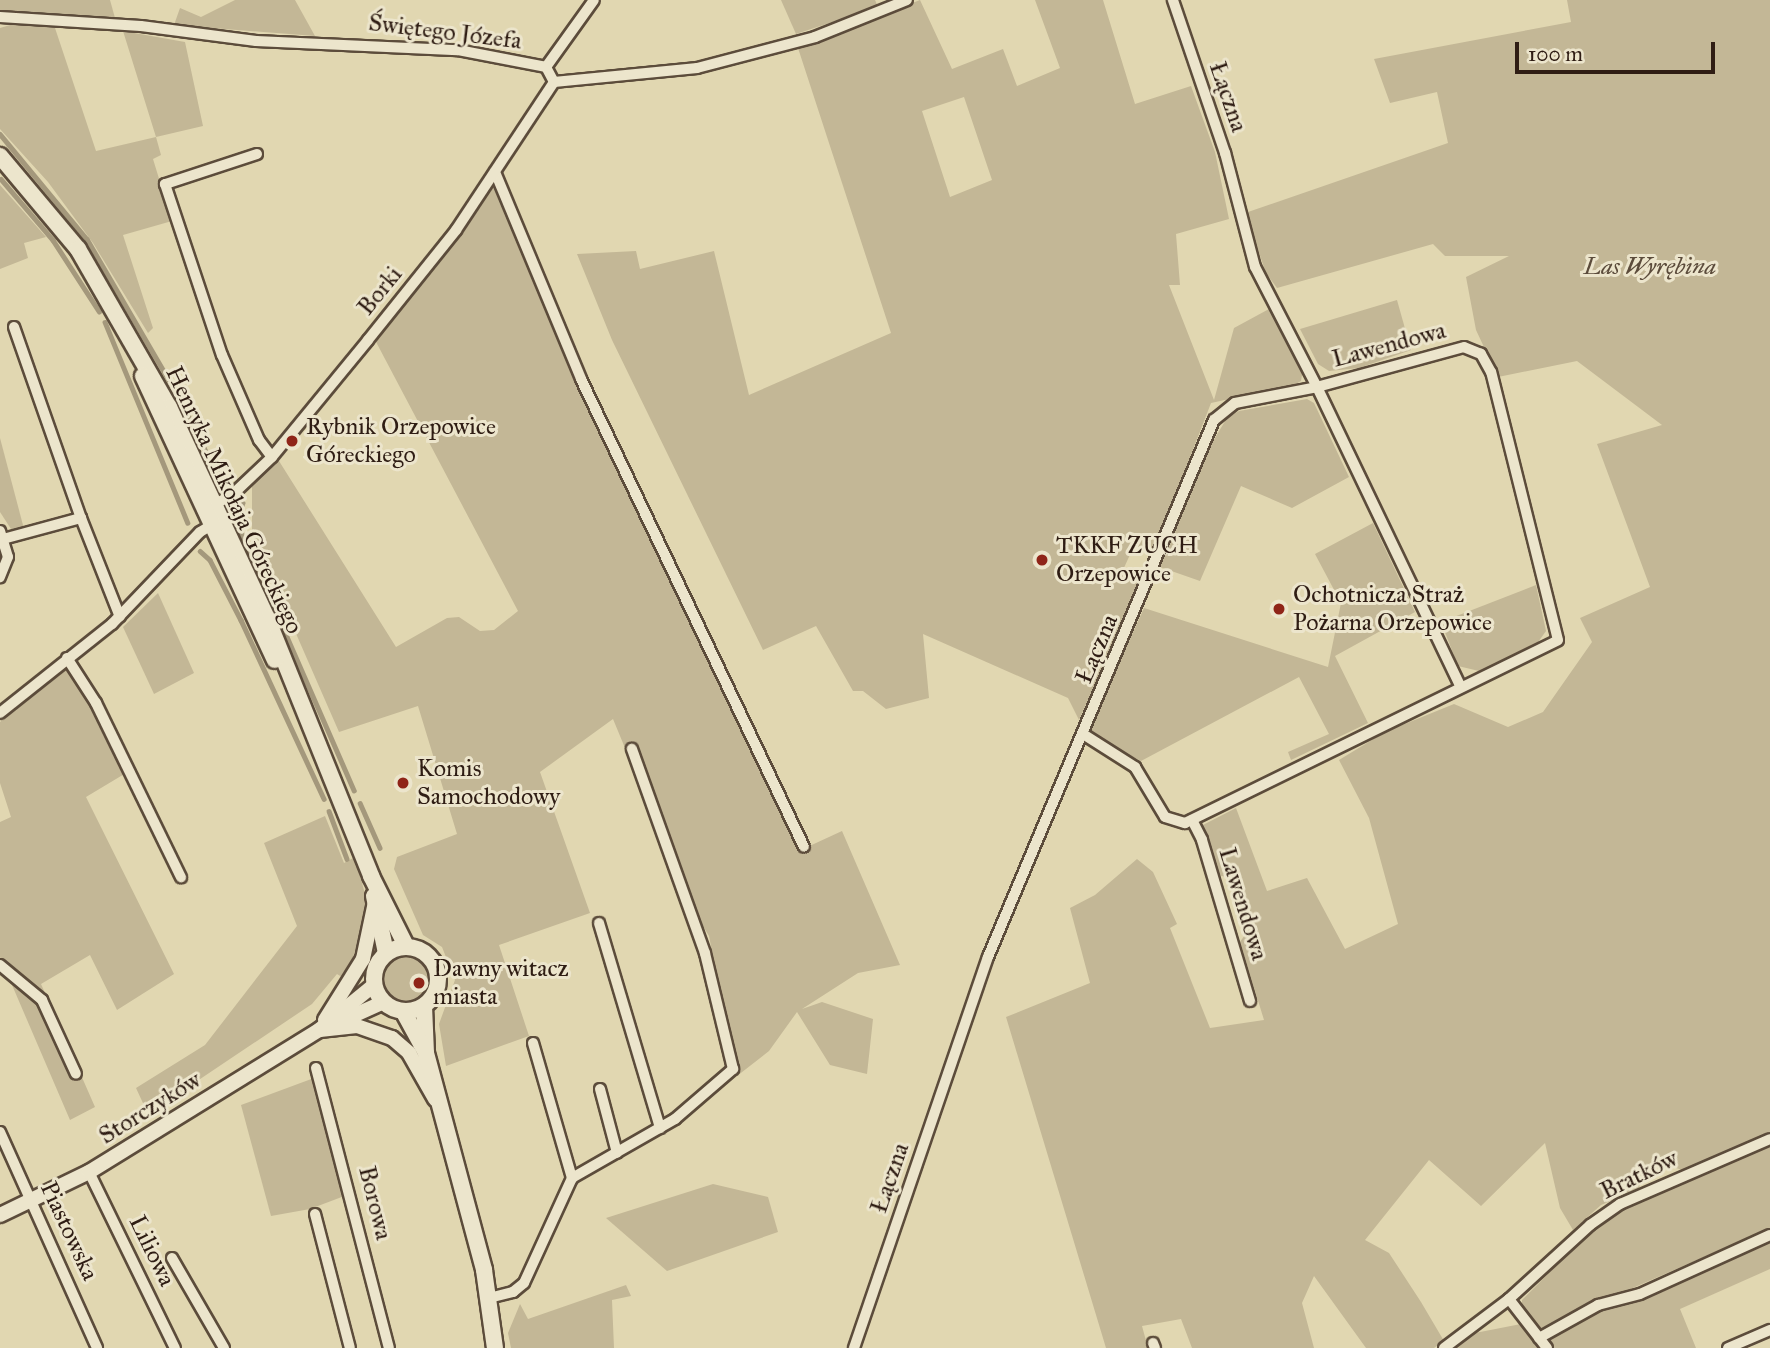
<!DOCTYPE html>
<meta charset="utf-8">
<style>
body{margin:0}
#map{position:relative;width:1770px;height:1348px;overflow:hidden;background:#e1d7b1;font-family:"IM FELL Great Primer",serif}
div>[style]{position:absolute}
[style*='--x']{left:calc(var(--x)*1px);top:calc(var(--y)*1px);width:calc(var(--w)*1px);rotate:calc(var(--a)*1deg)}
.green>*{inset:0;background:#c3b796}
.round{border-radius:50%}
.stream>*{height:4.5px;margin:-2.25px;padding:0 2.25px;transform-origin:2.25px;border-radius:2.25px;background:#a4987c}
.roads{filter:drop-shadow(2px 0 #5c4c3b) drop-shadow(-2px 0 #5c4c3b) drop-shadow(0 2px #5c4c3b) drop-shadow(0 -2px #5c4c3b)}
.minor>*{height:10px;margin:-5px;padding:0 5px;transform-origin:5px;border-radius:5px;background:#ece5cc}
.tertiary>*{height:14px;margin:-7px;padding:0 7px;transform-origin:7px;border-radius:7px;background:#ece5cc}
.secondary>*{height:16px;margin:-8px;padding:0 8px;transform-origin:8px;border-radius:8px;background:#ece5cc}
.secondary>.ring{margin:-8px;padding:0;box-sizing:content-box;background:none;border:16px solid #ece5cc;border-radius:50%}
.dots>*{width:19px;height:19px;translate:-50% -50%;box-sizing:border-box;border:4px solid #ece5cc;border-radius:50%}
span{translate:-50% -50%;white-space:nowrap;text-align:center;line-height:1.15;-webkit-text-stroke:6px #ece5cc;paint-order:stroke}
.street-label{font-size:24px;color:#2f1d14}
.park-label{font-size:24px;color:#5b4b3b;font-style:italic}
.poi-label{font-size:24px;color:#2f1d14}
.left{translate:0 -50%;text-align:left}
.scale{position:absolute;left:1515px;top:42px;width:200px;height:32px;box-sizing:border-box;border:4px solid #2f1d14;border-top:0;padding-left:9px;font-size:21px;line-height:24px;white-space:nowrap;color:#2f1d14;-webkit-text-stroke:5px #ece5cc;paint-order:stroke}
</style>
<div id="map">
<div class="green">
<div style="clip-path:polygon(0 0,110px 0,115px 18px,0 12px)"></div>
<div style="clip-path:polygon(235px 0,295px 0,315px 36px,174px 25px,180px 8px,201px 17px)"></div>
<div style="clip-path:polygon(781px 0,875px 0,878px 7px,796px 34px)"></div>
<div style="clip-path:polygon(evenodd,920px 0,952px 69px,1003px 49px,1017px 86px,1060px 68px,1035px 0,1103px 0,1135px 104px,1191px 86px,1215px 152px,1229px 219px,1176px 234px,1180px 285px,1169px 285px,1214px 400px,1234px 328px,1269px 309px,1303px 369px,1301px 381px,1294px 385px,1211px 403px,1154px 551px,1133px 548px,1123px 570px,1143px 578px,1079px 720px,1068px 698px,923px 634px,929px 698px,886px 709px,863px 691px,853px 691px,816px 626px,763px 650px,612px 340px,577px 254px,636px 251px,640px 269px,714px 251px,749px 395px,891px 333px,798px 48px,920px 0,964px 97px,992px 180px,950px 197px,922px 111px,964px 97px)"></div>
<div style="clip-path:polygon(1567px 0,1770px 0,1770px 1132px,1682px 1170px,1659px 1162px,1647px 1168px,1638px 1190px,1601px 1205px,1573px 1230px,1560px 1208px,1545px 1143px,1481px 1206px,1429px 1160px,1365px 1240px,1389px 1253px,1421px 1302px,1444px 1341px,1434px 1348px,1366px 1348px,1314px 1276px,1302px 1303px,1314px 1348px,1192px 1348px,1181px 1319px,1142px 1326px,1148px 1348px,1106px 1348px,1006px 1017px,1090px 983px,1070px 908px,1095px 895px,1137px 859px,1153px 872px,1177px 924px,1170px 928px,1210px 1028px,1264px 1020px,1240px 942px,1251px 926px,1236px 879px,1217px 875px,1201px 826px,1236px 808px,1267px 891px,1307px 878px,1345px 949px,1398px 924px,1369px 818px,1339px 760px,1385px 732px,1454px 704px,1508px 727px,1543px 712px,1592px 642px,1580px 618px,1650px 587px,1597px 444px,1662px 425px,1577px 361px,1498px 377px,1476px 330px,1466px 277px,1509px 256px,1445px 256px,1433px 244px,1277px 288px,1266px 273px,1248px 221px,1248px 212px,1448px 143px,1437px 92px,1390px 103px,1374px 59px,1571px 22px)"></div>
<div style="clip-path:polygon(17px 23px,55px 28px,96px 151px,156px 137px,123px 31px,185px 42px,203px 126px,156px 137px,161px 155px,153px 159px,172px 221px,123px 235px,153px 328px,148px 333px,93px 243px,48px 182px,0 129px,0 28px)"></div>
<div style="clip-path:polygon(495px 182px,573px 374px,803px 849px,842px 831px,900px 965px,858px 973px,802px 1009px,822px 1002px,873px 1019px,867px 1074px,830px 1065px,797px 1012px,769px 1051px,737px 1076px,709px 936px,692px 908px,639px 748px,632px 744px,625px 748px,613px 719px,540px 772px,590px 913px,499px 945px,529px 1036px,446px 1066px,439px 1024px,455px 980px,442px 947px,423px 935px,394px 869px,397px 857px,457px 834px,418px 706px,339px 732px,252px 533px,252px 485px,279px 461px,396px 647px,447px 618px,459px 617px,480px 631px,494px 630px,518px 611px,375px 340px,462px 234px,461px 228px)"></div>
<div style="clip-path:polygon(0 185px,46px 237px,24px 243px,28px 258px,0 269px)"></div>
<div style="clip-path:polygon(1397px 300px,1411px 350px,1359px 368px,1329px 371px,1318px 364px,1300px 329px)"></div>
<div style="clip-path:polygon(1307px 399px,1314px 403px,1349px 477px,1292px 508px,1241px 486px,1200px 581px,1160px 567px,1210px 446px,1227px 418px,1239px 411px)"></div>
<div style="clip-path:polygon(0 438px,24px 529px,13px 532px,0 512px)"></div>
<div style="clip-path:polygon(1373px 523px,1415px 612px,1335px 656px,1368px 723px,1291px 760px,1288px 752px,1329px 734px,1299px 677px,1141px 761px,1087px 733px,1144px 608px,1328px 667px,1341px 603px,1315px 554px)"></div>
<div style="clip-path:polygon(1536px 585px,1546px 631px,1536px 645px,1479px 671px,1458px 666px,1441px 622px)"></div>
<div style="clip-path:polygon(158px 593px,194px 673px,154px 694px,123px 627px)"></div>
<div style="clip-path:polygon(67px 664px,126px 773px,86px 797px,174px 974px,117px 1010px,90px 955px,41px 984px,95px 1107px,70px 1120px,0 957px,0 822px,11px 817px,0 783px,0 722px)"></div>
<div style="clip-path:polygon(325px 816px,344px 863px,355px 857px,365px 894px,365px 923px,345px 979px,337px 974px,312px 1004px,148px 1114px,136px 1088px,205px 1045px,297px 926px,264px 843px)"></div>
<div class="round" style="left:384px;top:957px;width:44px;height:44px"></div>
<div style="clip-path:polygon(314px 1078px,347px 1195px,310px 1209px,271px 1216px,241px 1105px)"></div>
<div style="clip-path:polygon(1770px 1146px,1770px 1228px,1539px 1329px,1522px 1308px,1522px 1300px,1612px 1210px)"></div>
<div style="clip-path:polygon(713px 1184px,768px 1197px,778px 1232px,667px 1271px,606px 1218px)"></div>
<div style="clip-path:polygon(1770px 1239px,1770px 1269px,1680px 1309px,1696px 1348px,1553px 1348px,1547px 1338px,1600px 1308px)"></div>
<div style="clip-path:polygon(626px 1285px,631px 1296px,612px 1300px,614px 1348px,511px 1348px,508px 1333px,520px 1304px,528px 1319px)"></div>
<div style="clip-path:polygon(1521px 1324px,1540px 1348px,1455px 1348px,1475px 1333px)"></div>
</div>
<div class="stream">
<div style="--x:0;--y:134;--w:136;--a:50.4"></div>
<div style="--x:87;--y:239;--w:185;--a:59.8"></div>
<div style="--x:180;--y:399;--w:81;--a:63.7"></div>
<div style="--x:216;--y:472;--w:16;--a:22"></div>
<div style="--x:1;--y:179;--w:80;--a:49.6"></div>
<div style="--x:53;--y:240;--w:85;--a:57.1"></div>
<div style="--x:105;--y:322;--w:217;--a:67.6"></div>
<div style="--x:243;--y:503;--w:18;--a:112"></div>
<div style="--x:236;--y:520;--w:295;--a:66.4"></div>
<div style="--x:200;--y:551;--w:13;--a:42"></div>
<div style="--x:210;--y:560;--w:68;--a:62.7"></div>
<div style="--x:241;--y:620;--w:197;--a:65.1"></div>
<div style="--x:360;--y:803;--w:49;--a:66"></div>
<div style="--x:329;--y:811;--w:51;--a:69.4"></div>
</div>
<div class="roads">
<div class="minor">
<div style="--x:0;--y:17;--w:141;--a:3.7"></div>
<div style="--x:141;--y:26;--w:116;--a:7.4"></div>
<div style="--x:256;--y:41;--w:202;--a:2.6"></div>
<div style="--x:458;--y:50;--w:90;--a:10.9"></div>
<div style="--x:546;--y:67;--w:17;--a:62"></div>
<div style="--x:546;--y:67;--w:82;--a:-54.4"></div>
<div style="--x:554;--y:82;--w:144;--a:-5.6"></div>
<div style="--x:697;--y:68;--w:122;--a:-14.7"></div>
<div style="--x:815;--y:37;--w:99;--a:-21.9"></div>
<div style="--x:257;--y:154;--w:97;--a:161.9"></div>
<div style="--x:165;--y:184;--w:180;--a:71.6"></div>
<div style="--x:222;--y:355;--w:93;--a:66.5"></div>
<div style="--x:259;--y:440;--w:21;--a:53"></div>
<div style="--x:495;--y:172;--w:224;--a:67.4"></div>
<div style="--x:581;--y:379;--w:518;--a:64.52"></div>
<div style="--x:14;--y:327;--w:202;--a:70.7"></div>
<div style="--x:211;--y:507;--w:26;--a:-31"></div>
<div style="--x:233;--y:494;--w:54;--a:-43.5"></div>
<div style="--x:272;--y:457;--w:151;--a:-50.6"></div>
<div style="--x:368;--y:340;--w:141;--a:-51.3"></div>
<div style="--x:456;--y:230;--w:178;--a:-56.5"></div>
<div style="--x:0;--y:531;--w:27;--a:73"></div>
<div style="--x:8;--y:557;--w:22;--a:112"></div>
<div style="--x:3;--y:539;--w:81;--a:-15.1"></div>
<div style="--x:81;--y:518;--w:106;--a:68.5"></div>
<div style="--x:67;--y:658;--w:54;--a:57.2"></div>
<div style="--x:96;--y:703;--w:194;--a:64"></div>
<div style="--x:0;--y:713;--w:143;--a:-38.5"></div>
<div style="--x:112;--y:624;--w:127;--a:-46.3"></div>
<div style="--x:200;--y:532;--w:21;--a:-31"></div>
<div style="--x:1083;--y:734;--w:62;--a:32.4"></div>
<div style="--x:1135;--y:767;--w:58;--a:59"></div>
<div style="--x:1165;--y:817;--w:21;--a:17"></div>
<div style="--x:1185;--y:823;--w:415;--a:-26.1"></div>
<div style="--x:1558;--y:640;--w:276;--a:-104"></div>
<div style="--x:1491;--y:372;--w:21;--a:-119"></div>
<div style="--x:1481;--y:354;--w:18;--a:-158"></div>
<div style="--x:1464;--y:347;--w:152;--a:164.8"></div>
<div style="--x:1317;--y:387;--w:331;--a:64.4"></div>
<div style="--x:1192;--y:820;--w:22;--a:63"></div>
<div style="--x:1202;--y:840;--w:168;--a:73.4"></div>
<div style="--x:599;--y:923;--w:214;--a:73.4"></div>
<div style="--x:0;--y:965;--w:55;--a:39.8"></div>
<div style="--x:42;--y:1000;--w:81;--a:65.3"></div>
<div style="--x:533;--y:1043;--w:141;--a:73.9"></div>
<div style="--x:316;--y:1068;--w:289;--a:75.4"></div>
<div style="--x:600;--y:1089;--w:66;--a:75.1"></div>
<div style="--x:0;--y:1132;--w:237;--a:65.8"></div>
<div style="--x:89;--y:1172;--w:196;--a:64"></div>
<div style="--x:315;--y:1214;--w:138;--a:75.4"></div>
<div style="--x:172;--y:1258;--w:104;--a:60"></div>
<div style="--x:489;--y:1298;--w:25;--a:-14"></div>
<div style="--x:513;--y:1292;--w:14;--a:-39"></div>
<div style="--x:524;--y:1283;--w:115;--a:-65.4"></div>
<div style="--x:572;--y:1178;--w:119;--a:-29.8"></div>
<div style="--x:675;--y:1119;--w:77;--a:-40.8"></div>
<div style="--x:733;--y:1069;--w:119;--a:-103.6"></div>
<div style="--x:705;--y:953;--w:217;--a:-109.7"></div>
<div style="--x:1509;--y:1299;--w:62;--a:52.2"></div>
<div style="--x:1539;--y:1338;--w:68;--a:-29.2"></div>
<div style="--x:1598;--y:1305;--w:43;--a:-14.7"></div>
<div style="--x:1640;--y:1294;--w:143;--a:-24.4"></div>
<div style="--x:1153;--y:1343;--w:5;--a:68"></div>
<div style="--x:854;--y:1348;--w:413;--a:-71.1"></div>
<div style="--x:988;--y:957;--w:583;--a:-67.18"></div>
<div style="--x:1214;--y:420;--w:27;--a:-39"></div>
<div style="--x:1235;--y:403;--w:84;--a:-11"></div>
<div style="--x:1317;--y:387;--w:135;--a:-117.3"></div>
<div style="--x:1255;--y:267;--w:118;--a:-104.7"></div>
<div style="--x:1225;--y:153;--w:162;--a:-108.8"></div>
<div style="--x:1444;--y:1348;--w:81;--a:-37"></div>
<div style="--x:1509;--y:1299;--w:110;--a:-42.4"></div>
<div style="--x:1590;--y:1225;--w:37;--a:-35"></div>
<div style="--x:1620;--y:1204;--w:163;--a:-23.4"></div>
<div style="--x:1728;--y:1348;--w:46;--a:-23.2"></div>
</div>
<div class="tertiary">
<div style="--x:325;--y:1020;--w:72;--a:-58.1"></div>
<div style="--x:363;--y:959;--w:58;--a:-78.1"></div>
<div style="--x:337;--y:1023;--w:51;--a:-24.1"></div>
<div style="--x:320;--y:1030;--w:37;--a:-6"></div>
<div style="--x:357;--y:1026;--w:37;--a:19"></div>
<div style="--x:392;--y:1038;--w:23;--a:41"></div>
<div style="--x:409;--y:1053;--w:53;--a:60.5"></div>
<div style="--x:0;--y:1215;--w:99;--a:-25.8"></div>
<div style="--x:89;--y:1172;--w:270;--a:-31.7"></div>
<div style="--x:319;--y:1030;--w:71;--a:-39.3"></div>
</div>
<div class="secondary">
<div style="--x:0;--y:156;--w:121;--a:50"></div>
<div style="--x:78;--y:249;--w:182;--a:60.1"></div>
<div style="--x:169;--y:407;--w:233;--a:65.1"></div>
<div style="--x:267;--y:618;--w:278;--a:68"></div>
<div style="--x:371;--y:876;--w:78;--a:63.4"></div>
<div style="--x:143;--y:376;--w:313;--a:65.1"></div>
<div style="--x:374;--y:896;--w:58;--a:78.1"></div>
<div class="ring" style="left:374px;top:947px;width:48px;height:48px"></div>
<div style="--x:424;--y:1006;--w:47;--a:87.6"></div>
<div style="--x:426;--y:1053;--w:225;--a:75"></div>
<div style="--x:484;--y:1270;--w:79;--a:82"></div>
<div style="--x:403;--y:1011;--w:46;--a:61.2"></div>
</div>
</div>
<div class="dots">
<div style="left:292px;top:441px;background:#8f2418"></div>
<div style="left:1042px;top:560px;background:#8f2418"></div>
<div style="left:1279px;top:609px;background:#8f2418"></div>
<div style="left:403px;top:783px;background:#8f2418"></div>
<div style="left:419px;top:983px;background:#8f2418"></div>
</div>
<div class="street-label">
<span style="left:445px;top:32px;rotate:7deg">Świętego Józefa</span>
<span style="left:1228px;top:97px;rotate:71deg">Łączna</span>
<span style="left:380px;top:291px;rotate:-51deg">Borki</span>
<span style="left:1389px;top:345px;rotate:-15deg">Lawendowa</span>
<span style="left:234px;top:500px;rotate:65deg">Henryka Mikołaja Góreckiego</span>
<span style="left:1097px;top:649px;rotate:-67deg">Łączna</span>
<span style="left:1243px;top:904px;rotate:73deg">Lawendowa</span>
<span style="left:150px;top:1108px;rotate:-32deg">Storczyków</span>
<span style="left:1639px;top:1175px;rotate:-26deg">Bratków</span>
<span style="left:890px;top:1178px;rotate:-71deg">Łączna</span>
<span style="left:375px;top:1203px;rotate:76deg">Borowa</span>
<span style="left:69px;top:1231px;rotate:65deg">Piastowska</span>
<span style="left:152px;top:1251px;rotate:64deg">Liliowa</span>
</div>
<div class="park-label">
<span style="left:1650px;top:267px">Las Wyrębina</span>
</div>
<div class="poi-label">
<span class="left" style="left:306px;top:441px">Rybnik Orzepowice<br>Góreckiego</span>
<span class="left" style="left:1056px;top:560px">TKKF ZUCH<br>Orzepowice</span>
<span class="left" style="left:1293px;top:609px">Ochotnicza Straż<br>Pożarna Orzepowice</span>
<span class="left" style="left:417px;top:783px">Komis<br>Samochodowy</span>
<span class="left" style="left:433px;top:983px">Dawny witacz<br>miasta</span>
</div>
<div class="scale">100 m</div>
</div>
